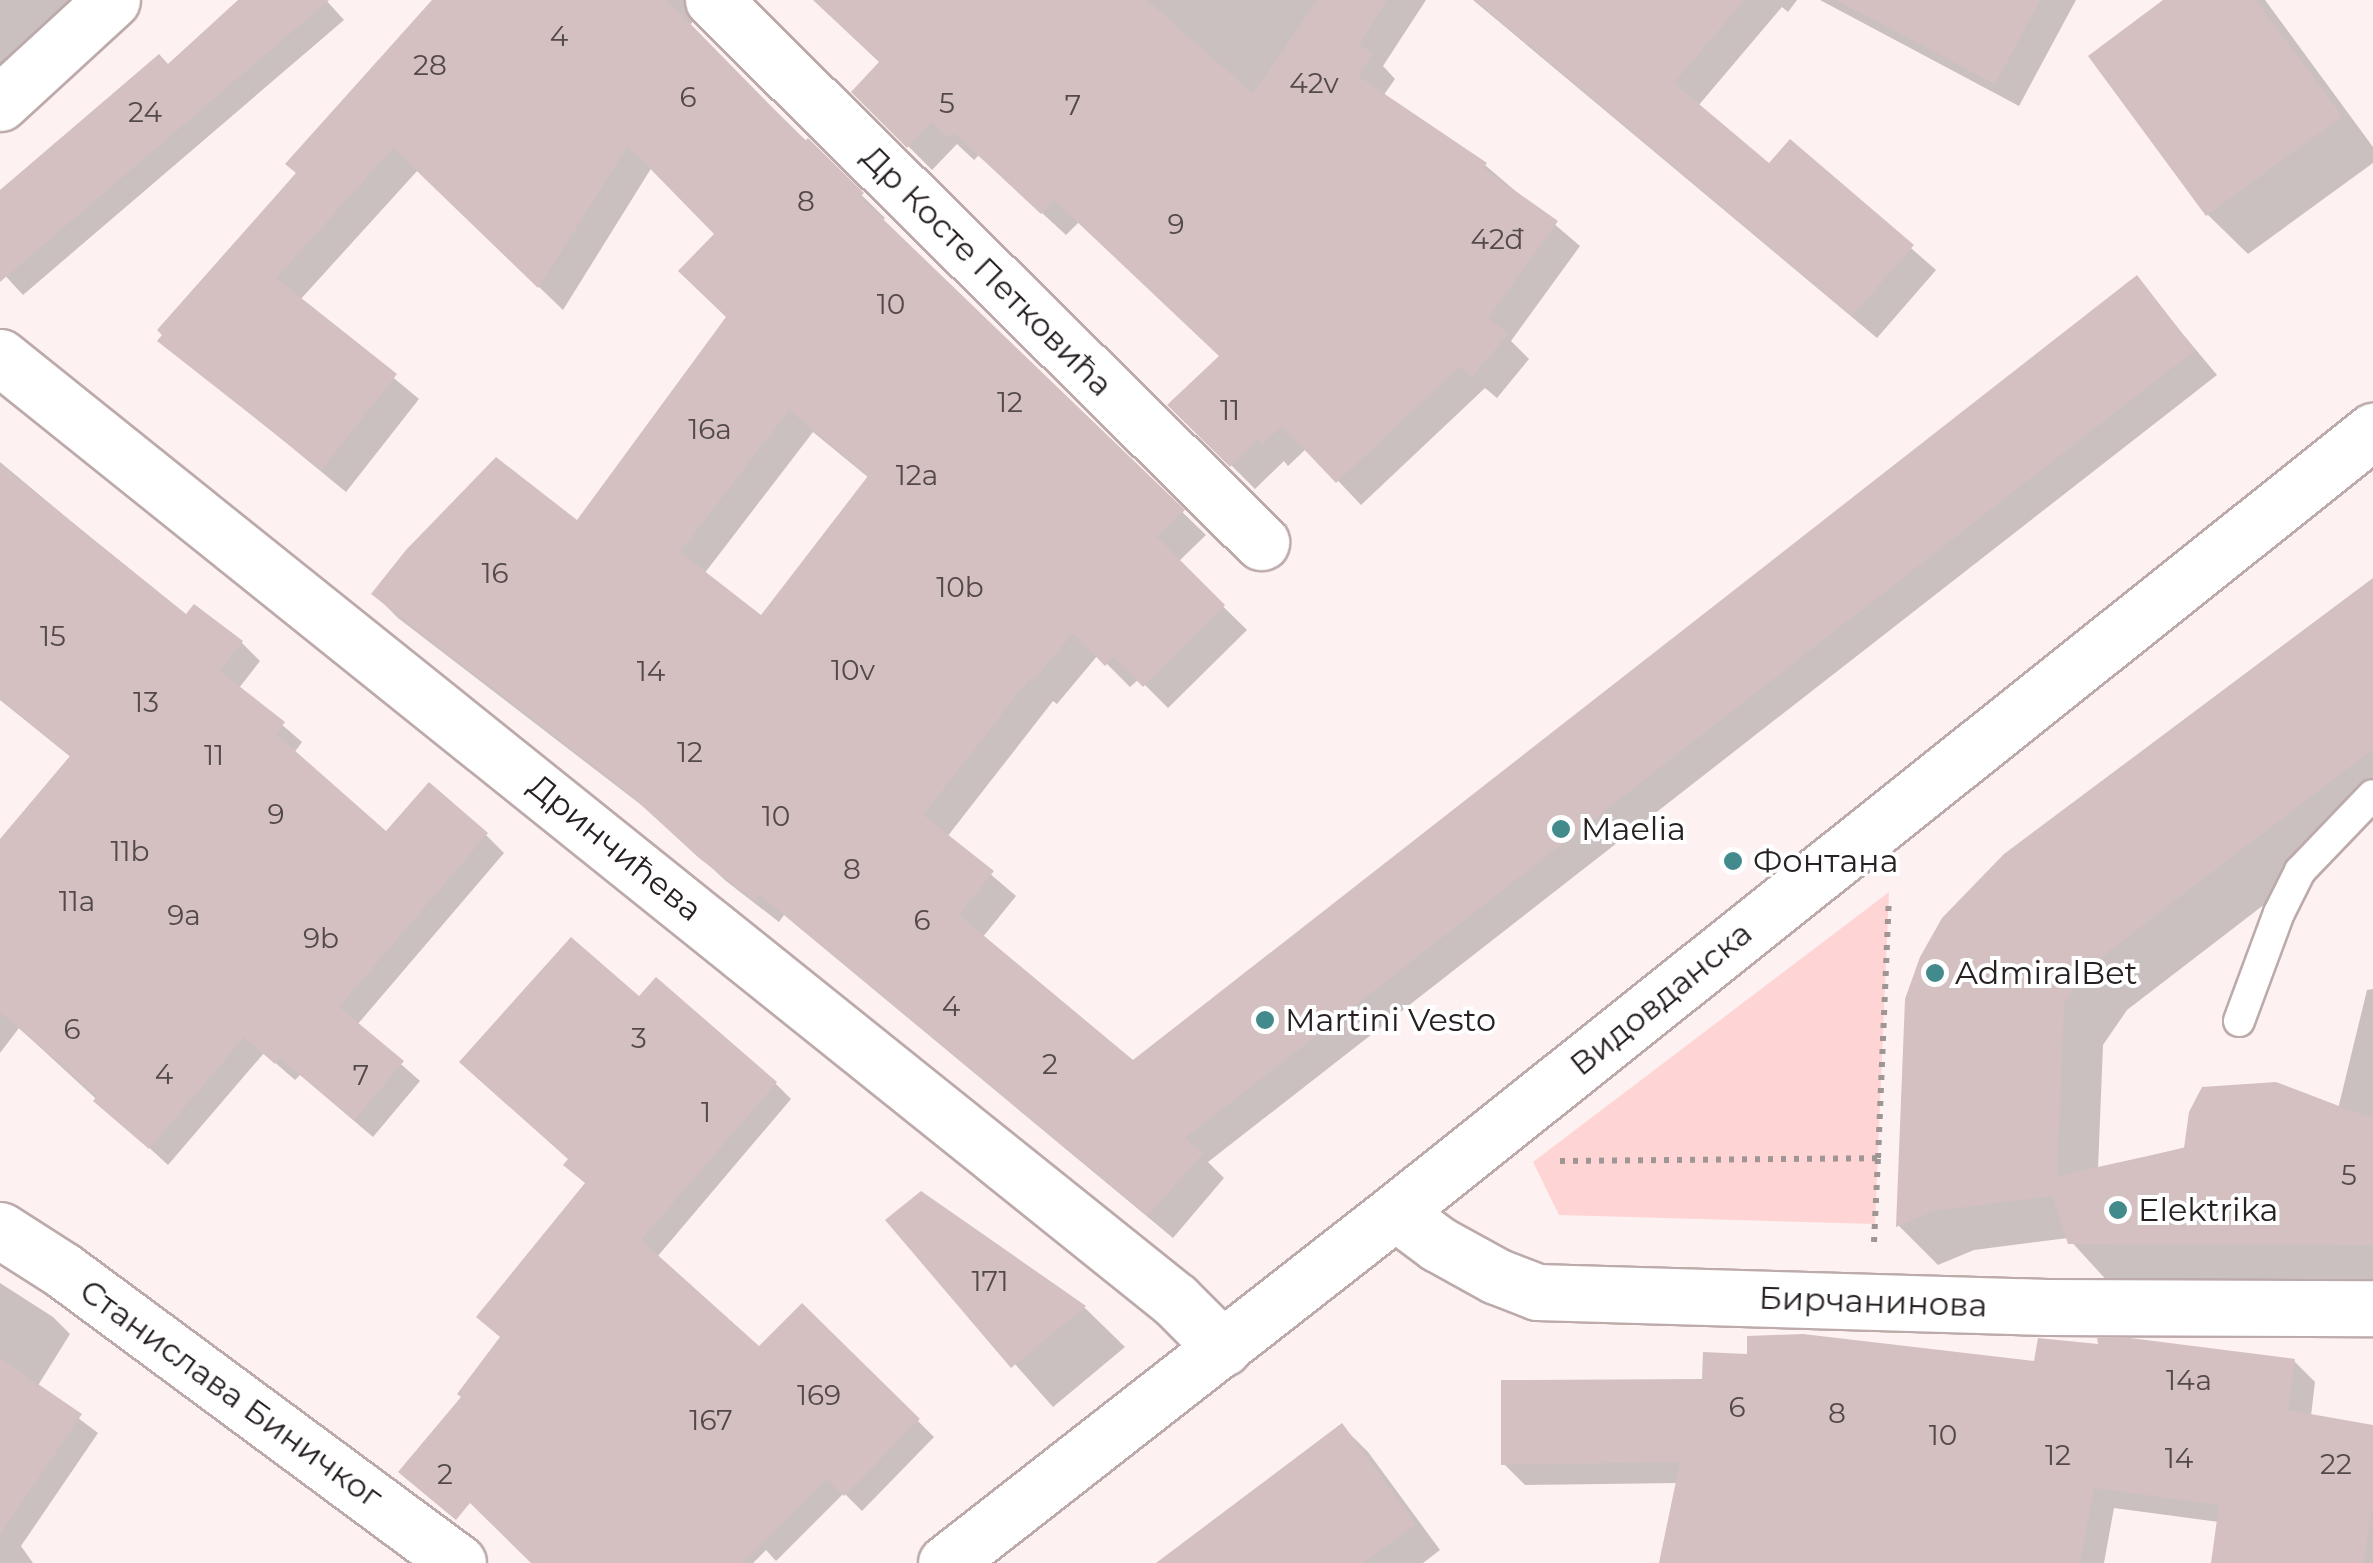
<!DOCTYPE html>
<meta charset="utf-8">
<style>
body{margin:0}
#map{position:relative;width:2373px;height:1563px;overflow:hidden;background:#fdf1f1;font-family:Montserrat,sans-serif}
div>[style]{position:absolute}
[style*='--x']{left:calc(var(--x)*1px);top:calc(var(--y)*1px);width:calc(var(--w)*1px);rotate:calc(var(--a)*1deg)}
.green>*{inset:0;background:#fed5d4}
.shadow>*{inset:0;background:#0003}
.building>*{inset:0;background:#d4c0c0}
.path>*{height:6px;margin-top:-3px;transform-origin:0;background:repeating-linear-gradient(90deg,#9f9595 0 5px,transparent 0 13px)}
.roads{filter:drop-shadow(2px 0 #bdaaaa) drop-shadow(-2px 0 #bdaaaa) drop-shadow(0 2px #bdaaaa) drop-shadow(0 -2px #bdaaaa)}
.service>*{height:30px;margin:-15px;padding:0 15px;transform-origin:15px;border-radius:15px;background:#fff}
.minor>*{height:55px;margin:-27.5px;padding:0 27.5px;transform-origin:27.5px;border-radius:27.5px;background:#fff}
.secondary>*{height:55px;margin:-27.5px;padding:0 27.5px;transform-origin:27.5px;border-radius:27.5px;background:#fff}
.dots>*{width:28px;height:28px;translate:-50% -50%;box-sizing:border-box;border:5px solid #fff;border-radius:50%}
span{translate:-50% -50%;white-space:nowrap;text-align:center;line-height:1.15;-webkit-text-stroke:8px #fff;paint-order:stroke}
.number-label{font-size:28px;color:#534949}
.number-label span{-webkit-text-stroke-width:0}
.street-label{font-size:32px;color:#282121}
.poi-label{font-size:32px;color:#282121}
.left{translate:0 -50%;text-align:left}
</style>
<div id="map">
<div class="green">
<div style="clip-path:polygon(1889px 892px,1875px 1224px,1559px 1215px,1533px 1162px)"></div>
</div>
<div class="shadow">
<div style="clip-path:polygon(0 0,74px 0,0 65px)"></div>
<div style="clip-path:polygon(241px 0,326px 0,344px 20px,23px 295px,0 270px,0 193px,168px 67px)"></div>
<div style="clip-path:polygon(evenodd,436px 0,713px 0,689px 26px,885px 218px,882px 221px,1206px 535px,1178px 562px,1247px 630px,1168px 708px,1139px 679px,1130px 687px,1098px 655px,1057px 704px,1053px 701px,947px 837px,1016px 896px,982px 938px,1133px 1063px,2137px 279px,2217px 375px,1208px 1162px,1224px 1178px,1173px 1238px,784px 915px,779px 922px,726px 881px,653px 814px,398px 618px,374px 594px,578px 523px,729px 317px,717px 234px,652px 167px,563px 310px,418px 170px,300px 300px,419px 399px,346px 492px,161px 340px,436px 0,813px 432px,869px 478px,761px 618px,704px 574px,813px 432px)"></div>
<div style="clip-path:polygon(816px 0,1426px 0,1383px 66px,1395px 79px,1383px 96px,1485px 165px,1580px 246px,1511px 341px,1529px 359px,1497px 398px,1485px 388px,1361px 505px,1307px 448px,1288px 466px,1284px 461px,1255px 489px,1171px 405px,1222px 357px,1079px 222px,1066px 235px,979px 155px,974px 160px,957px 144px,932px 170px,854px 92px,882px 63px)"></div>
<div style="clip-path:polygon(1473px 0,1797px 0,1788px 12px,1782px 7px,1698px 106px,1770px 166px,1790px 142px,1936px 270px,1877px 338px)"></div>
<div style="clip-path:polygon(1820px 0,2076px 0,2019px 106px)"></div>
<div style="clip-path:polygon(2167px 0,2265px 0,2373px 147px,2373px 163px,2248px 254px,2207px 214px)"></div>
<div style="clip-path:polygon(0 462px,187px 618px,195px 607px,242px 643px,260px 661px,239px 688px,302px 742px,294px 753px,386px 835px,486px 835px,504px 853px,357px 1025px,420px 1081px,373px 1137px,300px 1075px,295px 1080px,264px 1053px,168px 1165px,19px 1028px,0 1053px,0 843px,72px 758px,0 700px)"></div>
<div style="clip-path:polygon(2373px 581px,2373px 821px,2127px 1010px,2103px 1045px,2098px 1169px,2338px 1109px,2367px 990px,2373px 989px,2373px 1285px,2110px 1284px,2068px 1238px,1974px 1250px,1938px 1265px,1899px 1226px)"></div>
<div style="clip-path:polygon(639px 1000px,775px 1083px,791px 1099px,657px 1257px,759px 1349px,802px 1306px,934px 1437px,862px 1511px,844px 1493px,776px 1561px,766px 1550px,753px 1563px,534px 1563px,464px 1397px,502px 1339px,587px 1184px)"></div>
<div style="clip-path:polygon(921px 1194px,1085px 1308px,1125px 1347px,1053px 1407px,888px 1221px)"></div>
<div style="clip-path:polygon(0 1283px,53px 1317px,70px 1334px,37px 1387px,98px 1433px,21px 1546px,33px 1563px,0 1563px)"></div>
<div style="clip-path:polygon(2294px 1361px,2315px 1382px,2311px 1416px,2373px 1427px,2373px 1563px,2213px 1563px,2219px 1522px,2114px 1508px,2104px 1563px,1662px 1563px,1678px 1483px,1525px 1485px,1504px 1464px,1704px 1382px,2036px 1363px)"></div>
<div style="clip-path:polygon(1342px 1426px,1368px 1452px,1440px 1550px,1423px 1563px,1179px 1563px)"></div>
</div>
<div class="building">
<div style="clip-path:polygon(238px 0,329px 0,0 282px,0 190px,159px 54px,168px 64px)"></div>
<div style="clip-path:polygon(evenodd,432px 0,667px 0,805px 141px,808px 138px,864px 193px,860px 197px,1185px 510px,1157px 537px,1225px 605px,1143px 687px,1114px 657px,1105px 666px,1073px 633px,1032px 682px,1029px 679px,923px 815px,994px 871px,959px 915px,1133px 1060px,2137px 275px,2195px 350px,1185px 1138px,1203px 1153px,1148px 1216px,759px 894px,754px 900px,699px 858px,626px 791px,371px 594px,406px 550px,496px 457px,577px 520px,726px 317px,678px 271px,714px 234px,628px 146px,538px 288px,393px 148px,276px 278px,397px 374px,321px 470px,157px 341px,162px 335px,157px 330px,296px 173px,285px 164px,432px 0,789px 410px,868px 476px,761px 615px,680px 552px,789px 410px)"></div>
<div style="clip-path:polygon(813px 0,1147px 0,1253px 94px,1317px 0,1387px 0,1359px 44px,1373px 53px,1358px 76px,1487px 163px,1483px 168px,1558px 221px,1488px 318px,1508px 334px,1472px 377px,1460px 366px,1336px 483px,1282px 426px,1263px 444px,1258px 439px,1230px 467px,1167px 405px,1219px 356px,1054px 200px,1041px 214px,954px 133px,949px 138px,932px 122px,907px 148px,851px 92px,879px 62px)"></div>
<div style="clip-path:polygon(1475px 0,1744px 0,1674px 83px,1769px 163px,1790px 139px,1914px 245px,1852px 316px)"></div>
<div style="clip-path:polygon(1837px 0,2040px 0,1995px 84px)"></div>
<div style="clip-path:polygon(2163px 0,2256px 0,2342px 116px,2206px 216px,2088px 56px)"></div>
<div style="clip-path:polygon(0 464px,186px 614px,194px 604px,243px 641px,220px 671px,285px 722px,276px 734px,386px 831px,429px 782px,488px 833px,339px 1007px,404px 1061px,354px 1120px,280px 1058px,275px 1064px,244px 1037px,149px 1149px,93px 1101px,97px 1096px,0 1012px,0 839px,70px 756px,0 699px)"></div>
<div style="clip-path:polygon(2373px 578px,2373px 749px,2109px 951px,2075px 987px,2064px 1004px,2057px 1176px,2184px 1148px,2189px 1112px,2202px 1087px,2276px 1082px,2373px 1119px,2373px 1245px,2068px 1244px,2052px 1196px,1933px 1211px,1896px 1227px,1905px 999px,1920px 957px,1942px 918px,2004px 854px)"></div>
<div style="clip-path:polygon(571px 937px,639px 996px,656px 977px,777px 1082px,641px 1240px,759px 1346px,802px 1303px,920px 1419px,844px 1496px,827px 1479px,742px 1563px,531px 1563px,470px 1503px,456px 1520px,398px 1472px,461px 1397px,457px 1394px,500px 1337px,476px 1317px,585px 1183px,563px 1165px,568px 1159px,459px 1062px)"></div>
<div style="clip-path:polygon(921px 1191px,1086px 1306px,1011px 1368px,885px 1220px)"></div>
<div style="clip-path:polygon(1803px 1334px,2034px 1361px,2038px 1338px,2098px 1344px,2097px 1338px,2130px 1338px,2295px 1359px,2288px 1410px,2373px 1425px,2373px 1503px,2363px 1563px,2211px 1563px,2219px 1505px,2094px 1488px,2080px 1563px,1659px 1563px,1680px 1462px,1501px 1465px,1501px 1380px,1702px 1379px,1703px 1352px,1747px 1354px,1747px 1336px)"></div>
<div style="clip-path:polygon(0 1358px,82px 1414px,0 1534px)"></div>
<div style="clip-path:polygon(1342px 1423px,1416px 1524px,1363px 1563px,1156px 1563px)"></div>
</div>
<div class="path">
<div style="--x:1560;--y:1161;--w:318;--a:-0.5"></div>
<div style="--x:1878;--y:1158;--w:259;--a:-87.6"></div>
<div style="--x:1874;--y:1242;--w:84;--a:-87.3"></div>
</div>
<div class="roads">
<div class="service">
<div style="--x:2239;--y:1021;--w:115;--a:-69.7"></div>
<div style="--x:2279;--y:913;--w:47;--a:-63.4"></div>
<div style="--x:2300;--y:871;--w:105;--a:-46.2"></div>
</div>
<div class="minor">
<div style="--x:713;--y:0;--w:771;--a:44.68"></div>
<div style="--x:0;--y:103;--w:152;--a:-42.6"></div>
<div style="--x:0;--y:357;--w:1507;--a:38.75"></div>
<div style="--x:1175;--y:1300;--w:68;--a:45"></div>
<div style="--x:1395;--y:1212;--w:54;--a:36.7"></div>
<div style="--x:1438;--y:1244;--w:66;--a:28.9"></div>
<div style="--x:1496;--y:1276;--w:44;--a:21.3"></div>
<div style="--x:1537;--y:1292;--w:510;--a:1.68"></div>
<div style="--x:2047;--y:1307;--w:326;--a:0.2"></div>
<div style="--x:0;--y:1230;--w:76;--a:32.6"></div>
<div style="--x:64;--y:1271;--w:490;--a:36.5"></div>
</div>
<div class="secondary">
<div style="--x:946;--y:1563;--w:570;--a:-38.02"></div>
<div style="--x:1395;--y:1212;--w:1252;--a:-38.61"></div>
</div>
</div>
<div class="dots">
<div style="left:1561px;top:829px;background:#428a8c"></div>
<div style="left:1733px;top:861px;background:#428a8c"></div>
<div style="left:1935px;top:973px;background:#428a8c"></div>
<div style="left:1265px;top:1020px;background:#428a8c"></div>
<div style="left:2118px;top:1210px;background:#428a8c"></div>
</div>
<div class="number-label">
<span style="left:559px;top:36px">4</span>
<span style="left:430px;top:65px">28</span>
<span style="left:1314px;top:83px">42v</span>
<span style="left:688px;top:97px">6</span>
<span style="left:947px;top:103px">5</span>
<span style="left:1073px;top:105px">7</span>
<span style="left:145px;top:112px">24</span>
<span style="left:806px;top:201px">8</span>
<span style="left:1176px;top:224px">9</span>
<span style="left:1497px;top:239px">42đ</span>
<span style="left:891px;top:304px">10</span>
<span style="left:1010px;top:402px">12</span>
<span style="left:1230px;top:410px">11</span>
<span style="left:710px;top:429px">16a</span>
<span style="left:917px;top:475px">12a</span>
<span style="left:495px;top:573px">16</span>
<span style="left:960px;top:587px">10b</span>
<span style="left:53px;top:636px">15</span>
<span style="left:853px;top:670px">10v</span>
<span style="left:651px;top:671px">14</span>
<span style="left:146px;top:702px">13</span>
<span style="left:690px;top:752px">12</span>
<span style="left:214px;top:755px">11</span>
<span style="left:276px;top:814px">9</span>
<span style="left:776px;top:816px">10</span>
<span style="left:130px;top:851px">11b</span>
<span style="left:852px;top:869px">8</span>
<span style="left:77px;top:901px">11a</span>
<span style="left:184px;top:915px">9a</span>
<span style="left:922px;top:920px">6</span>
<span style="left:321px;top:938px">9b</span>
<span style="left:951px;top:1006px">4</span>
<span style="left:72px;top:1029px">6</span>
<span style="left:639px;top:1038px">3</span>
<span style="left:1050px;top:1064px">2</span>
<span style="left:164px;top:1074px">4</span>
<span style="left:361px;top:1075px">7</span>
<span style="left:706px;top:1112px">1</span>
<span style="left:2349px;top:1175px">5</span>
<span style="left:990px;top:1281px">171</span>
<span style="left:2189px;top:1380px">14a</span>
<span style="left:819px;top:1395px">169</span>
<span style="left:1737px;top:1407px">6</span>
<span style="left:1837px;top:1413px">8</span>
<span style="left:711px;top:1420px">167</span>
<span style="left:1943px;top:1435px">10</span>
<span style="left:2058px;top:1455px">12</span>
<span style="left:2179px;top:1458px">14</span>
<span style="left:2336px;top:1464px">22</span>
<span style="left:445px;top:1474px">2</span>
</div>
<div class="street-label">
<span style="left:987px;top:271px;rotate:45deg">Др Косте Петковића</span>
<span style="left:615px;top:848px;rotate:39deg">Дринчићева</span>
<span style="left:1661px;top:999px;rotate:-39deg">Видовданска</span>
<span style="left:1873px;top:1302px;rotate:2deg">Бирчанинова</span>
<span style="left:231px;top:1394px;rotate:36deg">Станислава Биничког</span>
</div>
<div class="poi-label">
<span class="left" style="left:1581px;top:829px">Maelia</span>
<span class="left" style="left:1753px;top:861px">Фонтана</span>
<span class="left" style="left:1955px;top:973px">AdmiralBet</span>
<span class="left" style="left:1285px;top:1020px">Martini Vesto</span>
<span class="left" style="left:2138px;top:1210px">Elektrika</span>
</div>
</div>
